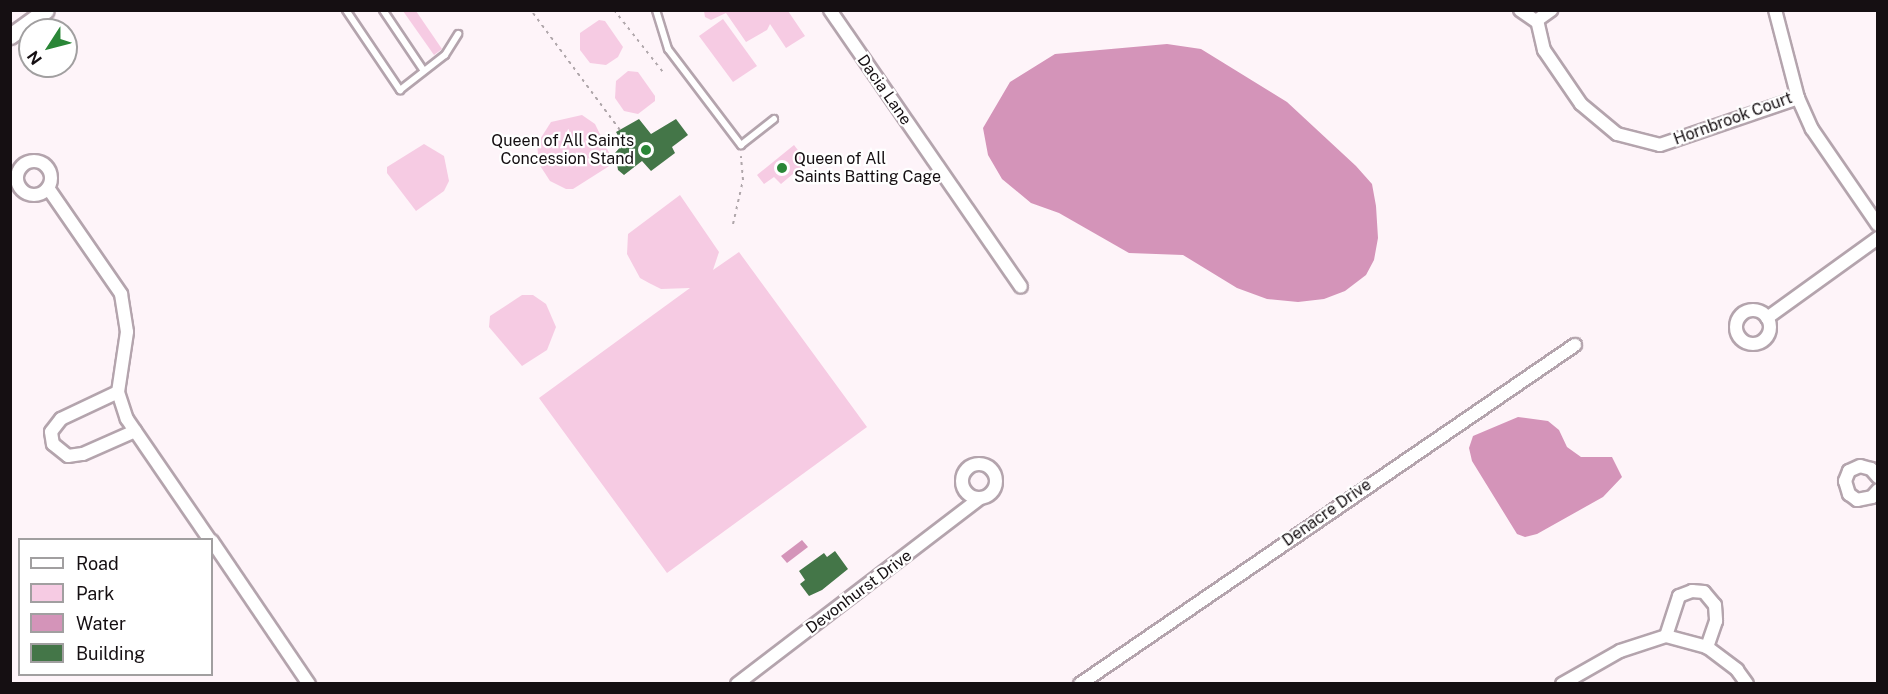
<!DOCTYPE html>
<style>
body{margin:0}
#map{position:relative;width:1888px;height:694px;overflow:hidden;background:#fef4f9;font-family:"Public Sans",sans-serif}
div>[style]{position:absolute}
[style*='--x']{left:calc(var(--x)*1px);top:calc(var(--y)*1px);width:calc(var(--w)*1px);rotate:calc(var(--a)*1deg)}
.green>*{inset:0;background:#f6cbe3}
.water>*{inset:0;background:#d494b9}
.building>*{inset:0;background:#447648}
.path>*{height:2px;margin-top:-1px;transform-origin:0;background:repeating-linear-gradient(90deg,#afa6aa 0 3px,transparent 0 7.5px)}
.roads{filter:drop-shadow(2px 0 #b4a4ad) drop-shadow(-2px 0 #b4a4ad) drop-shadow(0 2px #b4a4ad) drop-shadow(0 -2px #b4a4ad)}
.service>*{height:6px;margin:-3px;padding:0 3px;transform-origin:3px;border-radius:3px;background:#fff}
.minor>*{height:12px;margin:-6px;padding:0 6px;transform-origin:6px;border-radius:6px;background:#fff}
.minor>.ring{margin:-6px;padding:0;box-sizing:content-box;background:none;border:12px solid #fff;border-radius:50%}
.tertiary>*{height:15px;margin:-7.5px;padding:0 7.5px;transform-origin:7.5px;border-radius:7.5px;background:#fff}
.dots>*{width:16px;height:16px;translate:-50% -50%;box-sizing:border-box;border:3px solid #fff;border-radius:50%}
span{translate:-50% -50%;white-space:nowrap;text-align:center;line-height:1.15;-webkit-text-stroke:4.5px #fff;paint-order:stroke}
.street-label{font-size:16px;color:#150f12}
.poi-label{font-size:16px;color:#150f12}
.right{translate:-100% -50%;text-align:right}
.left{translate:0 -50%;text-align:left}
.frame{position:absolute;inset:0;border:12px solid #150f12;pointer-events:none}
.legend{position:absolute;left:18px;top:538px;width:195px;height:138px;box-sizing:border-box;background:#fff;border:2px solid #a19fa0;margin:0;padding:8px 10px;list-style:none;font-size:18px;color:#150f12}
.legend li{display:flex;align-items:center;gap:12px;height:30px}
.legend b{width:30px;border:2px solid #a19fa0}
.north{position:absolute;left:18px;top:18px;width:60px;height:60px;box-sizing:border-box;background:#fff;border:2px solid #a19fa0;border-radius:50%;rotate:234deg;font-size:16px;font-weight:700;line-height:24px;text-align:center;color:#150f12}
.north::after{content:'';display:block;margin:auto;width:21px;height:27px;background:#2a8637;clip-path:polygon(50% 0,100% 100%,50% 72%,0 100%)}
</style>
<div id="map">
<div class="green">
<div style="clip-path:polygon(403px 11px,416px 11px,442px 49px,434px 55px)"></div>
<div style="clip-path:polygon(704px 11px,788px 11px,805px 36px,786px 48px,770px 24px,767px 30px,746px 42px,726px 13px,711px 20px,705px 17px)"></div>
<div style="clip-path:polygon(723px 19px,757px 66px,733px 82px,699px 36px)"></div>
<div style="clip-path:polygon(599px 20px,605px 21px,623px 47px,618px 57px,606px 65px,590px 63px,580px 50px,580px 33px)"></div>
<div style="clip-path:polygon(628px 71px,638px 72px,655px 96px,655px 101px,638px 114px,624px 111px,615px 98px,616px 81px)"></div>
<div style="clip-path:polygon(582px 115px,595px 124px,614px 163px,573px 189px,566px 189px,550px 181px,539px 164px,537px 144px,551px 122px)"></div>
<div style="clip-path:polygon(424px 144px,444px 156px,449px 181px,444px 191px,416px 211px,387px 173px,387px 167px)"></div>
<div style="clip-path:polygon(794px 145px,807px 162px,781px 184px,774px 177px,764px 184px,757px 175px)"></div>
<div style="clip-path:polygon(680px 195px,719px 252px,713px 270px,739px 252px,867px 427px,667px 573px,539px 398px,690px 288px,661px 289px,649px 283px,640px 278px,627px 254px,628px 234px)"></div>
<div style="clip-path:polygon(522px 295px,533px 295px,546px 304px,556px 327px,547px 350px,522px 366px,489px 327px,490px 316px)"></div>
</div>
<div class="water">
<div style="clip-path:polygon(1167px 44px,1201px 49px,1287px 102px,1356px 166px,1372px 184px,1376px 206px,1378px 238px,1374px 260px,1366px 275px,1345px 291px,1324px 299px,1298px 302px,1267px 299px,1237px 288px,1183px 255px,1129px 253px,1059px 213px,1031px 203px,1002px 179px,988px 155px,983px 128px,1010px 82px,1055px 54px)"></div>
<div style="clip-path:polygon(1518px 417px,1548px 421px,1559px 430px,1567px 447px,1581px 457px,1612px 457px,1622px 477px,1603px 497px,1537px 534px,1525px 537px,1517px 534px,1472px 461px,1469px 448px,1473px 436px)"></div>
<div style="clip-path:polygon(802px 540px,808px 547px,787px 563px,781px 556px)"></div>
</div>
<div class="building">
<div style="clip-path:polygon(639px 119px,651px 134px,676px 119px,688px 135px,672px 147px,675px 153px,651px 171px,642px 161px,624px 175px,618px 170px,615px 153px,623px 144px,616px 132px)"></div>
<div style="clip-path:polygon(835px 551px,848px 569px,822px 590px,809px 596px,800px 584px,805px 580px,799px 571px,824px 553px,827px 557px)"></div>
</div>
<div class="path">
<div style="--x:614;--y:10;--w:79;--a:51.7"></div>
<div style="--x:533;--y:13;--w:146;--a:53.4"></div>
<div style="--x:733;--y:224;--w:45;--a:-77.2"></div>
<div style="--x:743;--y:180;--w:24;--a:-95"></div>
</div>
<div class="roads">
<div class="service">
<div style="--x:346;--y:10;--w:97;--a:56"></div>
<div style="--x:400;--y:90;--w:57;--a:-37.9"></div>
<div style="--x:445;--y:55;--w:25;--a:-58"></div>
<div style="--x:383;--y:10;--w:73;--a:56.1"></div>
<div style="--x:656;--y:10;--w:41;--a:72.9"></div>
<div style="--x:668;--y:49;--w:121;--a:52.8"></div>
<div style="--x:741;--y:145;--w:42;--a:-38.2"></div>
</div>
<div class="minor">
<div style="--x:830;--y:10;--w:336;--a:55.4"></div>
<div style="--x:1520;--y:10;--w:19;--a:35"></div>
<div style="--x:1536;--y:21;--w:19;--a:-36"></div>
<div style="--x:1537;--y:20;--w:31;--a:77"></div>
<div style="--x:1544;--y:50;--w:65;--a:55.6"></div>
<div style="--x:1581;--y:104;--w:47;--a:39.8"></div>
<div style="--x:1617;--y:134;--w:44;--a:14.3"></div>
<div style="--x:1660;--y:145;--w:146;--a:-18.8"></div>
<div style="--x:1798;--y:98;--w:91;--a:-104.6"></div>
<div style="--x:1798;--y:98;--w:34;--a:66"></div>
<div style="--x:1812;--y:129;--w:116;--a:55.5"></div>
<div class="ring" style="left:17px;top:161px;width:22px;height:22px"></div>
<div style="--x:48;--y:188;--w:129;--a:55.4"></div>
<div style="--x:121;--y:294;--w:38;--a:81"></div>
<div style="--x:127;--y:332;--w:61;--a:98.5"></div>
<div style="--x:118;--y:392;--w:28;--a:72"></div>
<div style="--x:127;--y:419;--w:147;--a:55.6"></div>
<div class="ring" style="left:1736px;top:310px;width:22px;height:22px"></div>
<div style="--x:1767;--y:318;--w:137;--a:-35.8"></div>
<div style="--x:118;--y:392;--w:63;--a:154.7"></div>
<div style="--x:61;--y:419;--w:16;--a:128"></div>
<div style="--x:51;--y:432;--w:12;--a:81"></div>
<div style="--x:53;--y:444;--w:19;--a:39"></div>
<div style="--x:68;--y:456;--w:15;--a:-8"></div>
<div style="--x:83;--y:454;--w:57;--a:-23.9"></div>
<div class="ring" style="left:962px;top:464px;width:22px;height:22px"></div>
<div style="--x:1878;--y:477;--w:11;--a:-131"></div>
<div style="--x:1871;--y:469;--w:11;--a:-165"></div>
<div style="--x:1860;--y:466;--w:12;--a:156"></div>
<div style="--x:1849;--y:471;--w:11;--a:112"></div>
<div style="--x:1845;--y:481;--w:14;--a:73"></div>
<div style="--x:1849;--y:494;--w:10;--a:37"></div>
<div style="--x:1857;--y:500;--w:15;--a:-11"></div>
<div style="--x:1872;--y:497;--w:9;--a:-49"></div>
<div style="--x:212;--y:541;--w:173;--a:55.9"></div>
<div style="--x:1666;--y:636;--w:42;--a:-72"></div>
<div style="--x:1679;--y:596;--w:14;--a:-21"></div>
<div style="--x:1692;--y:591;--w:12;--a:5"></div>
<div style="--x:1704;--y:592;--w:17;--a:50"></div>
<div style="--x:1715;--y:605;--w:16;--a:86"></div>
<div style="--x:1716;--y:621;--w:28;--a:109"></div>
<div style="--x:737;--y:684;--w:305;--a:-37.4"></div>
<div style="--x:1080;--y:684;--w:600;--a:-34.41"></div>
<div style="--x:1562;--y:684;--w:67;--a:-29.6"></div>
<div style="--x:1620;--y:651;--w:48;--a:-18.1"></div>
<div style="--x:1666;--y:636;--w:42;--a:15"></div>
<div style="--x:1707;--y:647;--w:38;--a:37"></div>
<div style="--x:1737;--y:670;--w:17;--a:54"></div>
</div>
<div class="tertiary">
<div style="--x:10;--y:36;--w:44;--a:-35.8"></div>
</div>
</div>
<div class="dots">
<div style="left:646px;top:150px;background:#2a8637"></div>
<div style="left:782px;top:168px;background:#2a8637"></div>
</div>
<div class="street-label">
<span style="left:884px;top:90px;rotate:55deg">Dacia Lane</span>
<span style="left:1733px;top:119px;rotate:-20deg">Hornbrook Court</span>
<span style="left:1327px;top:513px;rotate:-35deg">Denacre Drive</span>
<span style="left:859px;top:592px;rotate:-37deg">Devonhurst Drive</span>
</div>
<div class="poi-label">
<span class="right" style="left:634px;top:150px">Queen of All Saints<br>Concession Stand</span>
<span class="left" style="left:794px;top:168px">Queen of All<br>Saints Batting Cage</span>
</div>
<div class="frame"></div>
<ul class="legend">
<li><b style="height:8px;background:#fff"></b>Road</li>
<li><b style="height:16px;background:#f6cbe3"></b>Park</li>
<li><b style="height:16px;background:#d494b9"></b>Water</li>
<li><b style="height:16px;background:#447648"></b>Building</li>
</ul>
<div class="north">N</div>
</div>
